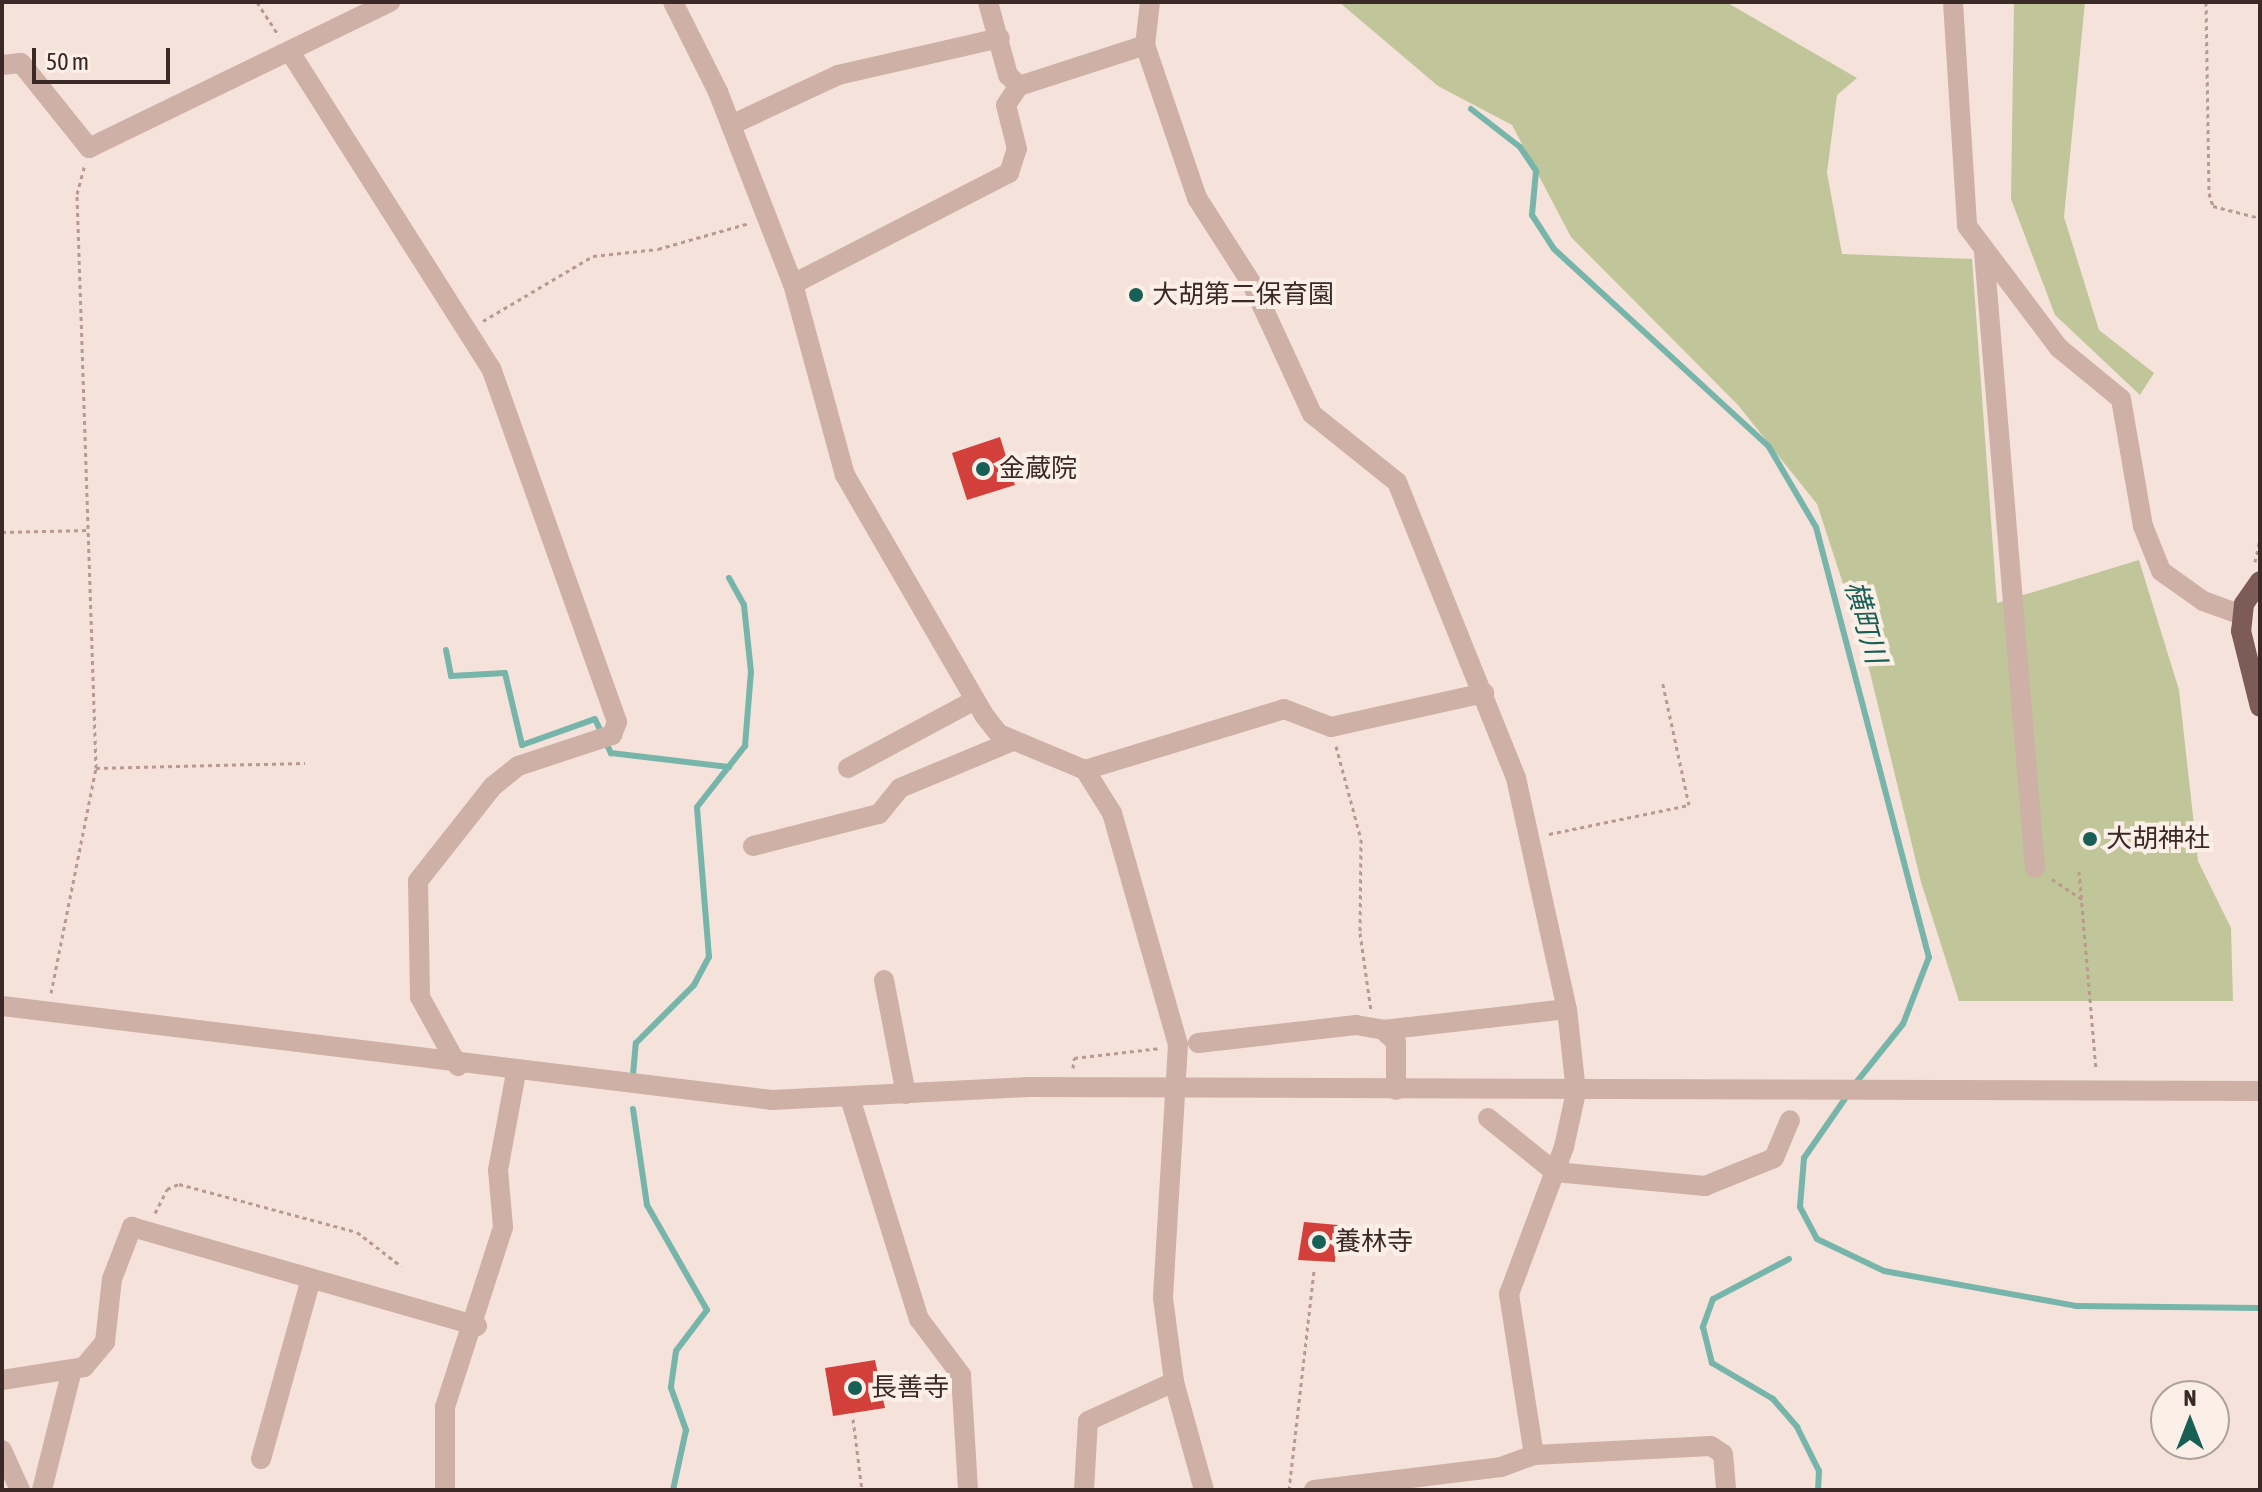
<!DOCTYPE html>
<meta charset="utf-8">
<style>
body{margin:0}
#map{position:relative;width:2262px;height:1492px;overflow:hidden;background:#f5e3db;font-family:"Asap Condensed","Noto Sans JP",sans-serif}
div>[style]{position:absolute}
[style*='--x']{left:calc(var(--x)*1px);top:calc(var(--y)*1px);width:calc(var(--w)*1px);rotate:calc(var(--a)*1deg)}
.green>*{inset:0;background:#c0c699}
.stream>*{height:6px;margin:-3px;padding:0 3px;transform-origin:3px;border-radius:3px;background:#77b5ab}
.building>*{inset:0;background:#d3403b}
.path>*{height:3px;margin-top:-1.5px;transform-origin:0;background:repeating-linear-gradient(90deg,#ba998f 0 4px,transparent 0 8px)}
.minor>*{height:20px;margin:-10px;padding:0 10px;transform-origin:10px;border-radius:10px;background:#ceb0a6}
.major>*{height:20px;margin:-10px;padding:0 10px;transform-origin:10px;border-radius:10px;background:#7d5c57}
.dots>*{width:22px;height:22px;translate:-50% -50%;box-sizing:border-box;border:4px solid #fcefe8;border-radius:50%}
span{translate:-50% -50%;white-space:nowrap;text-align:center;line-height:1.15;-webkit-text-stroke:8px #fcefe8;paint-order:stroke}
.poi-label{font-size:26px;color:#3a2927}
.left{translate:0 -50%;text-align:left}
.water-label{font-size:28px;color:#186056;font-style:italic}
.frame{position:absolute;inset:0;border:4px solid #3a2927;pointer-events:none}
.north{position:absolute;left:2150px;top:1380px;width:80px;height:80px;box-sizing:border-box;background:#fcefe8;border:2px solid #aea09b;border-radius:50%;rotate:0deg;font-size:22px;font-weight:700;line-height:32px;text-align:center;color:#3a2927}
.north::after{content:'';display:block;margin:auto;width:28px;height:36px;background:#186056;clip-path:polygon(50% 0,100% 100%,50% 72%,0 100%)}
.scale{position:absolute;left:32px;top:48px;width:138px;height:36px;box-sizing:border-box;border:4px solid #3a2927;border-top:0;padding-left:10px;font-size:24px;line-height:28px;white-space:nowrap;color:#3a2927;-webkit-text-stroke:6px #fcefe8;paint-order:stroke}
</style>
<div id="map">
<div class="green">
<div style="clip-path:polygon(1339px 2px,1726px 2px,1857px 78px,1837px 95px,1827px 173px,1842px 254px,1972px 259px,1997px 603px,2139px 560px,2179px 690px,2198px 861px,2231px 928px,2233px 1001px,1959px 1001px,1921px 882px,1864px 648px,1817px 504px,1738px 405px,1571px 237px,1512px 125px,1438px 86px)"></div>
<div style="clip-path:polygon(2014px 2px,2085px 2px,2064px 217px,2099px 330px,2154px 373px,2140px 395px,2055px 315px,2011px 199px)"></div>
</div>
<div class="stream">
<div style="--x:1471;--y:109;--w:62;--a:37.8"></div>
<div style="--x:1520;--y:147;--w:29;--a:56"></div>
<div style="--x:1536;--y:171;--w:44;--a:95.2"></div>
<div style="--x:1532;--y:215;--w:40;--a:57.1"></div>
<div style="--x:1554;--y:249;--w:292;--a:42.6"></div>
<div style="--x:1769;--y:447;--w:93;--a:59.6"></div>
<div style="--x:1816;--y:527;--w:445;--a:75.3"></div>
<div style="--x:1929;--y:957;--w:72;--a:111.2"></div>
<div style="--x:1903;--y:1024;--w:77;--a:128.7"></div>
<div style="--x:446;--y:650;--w:26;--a:79"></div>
<div style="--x:451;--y:676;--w:54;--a:-3.2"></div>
<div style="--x:505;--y:673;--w:74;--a:76.7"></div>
<div style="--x:522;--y:745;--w:77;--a:-19.6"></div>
<div style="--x:595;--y:719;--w:38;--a:65"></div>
<div style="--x:611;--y:753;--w:119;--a:6.8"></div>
<div style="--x:633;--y:1075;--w:32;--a:-85"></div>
<div style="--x:636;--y:1043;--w:82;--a:-45"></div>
<div style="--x:694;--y:985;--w:32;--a:-62"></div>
<div style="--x:709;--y:957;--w:150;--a:-94.6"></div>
<div style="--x:697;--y:807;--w:78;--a:-51.8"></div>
<div style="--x:745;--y:746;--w:74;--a:-85.4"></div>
<div style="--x:751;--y:672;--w:67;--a:-96"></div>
<div style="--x:744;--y:605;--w:31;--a:-119"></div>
<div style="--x:1849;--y:1093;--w:79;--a:124.7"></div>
<div style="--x:1804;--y:1158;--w:49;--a:94.7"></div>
<div style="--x:1800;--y:1207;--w:36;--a:62"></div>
<div style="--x:1817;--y:1239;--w:74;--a:25.5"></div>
<div style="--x:1884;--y:1271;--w:195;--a:10.3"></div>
<div style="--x:2076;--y:1306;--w:184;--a:0.6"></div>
<div style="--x:633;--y:1109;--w:97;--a:81.7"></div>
<div style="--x:647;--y:1205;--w:121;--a:60.3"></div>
<div style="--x:707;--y:1310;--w:51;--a:127.1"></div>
<div style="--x:676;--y:1351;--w:37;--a:98"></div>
<div style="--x:671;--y:1388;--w:45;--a:70.3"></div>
<div style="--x:686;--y:1430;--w:61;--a:102.2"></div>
<div style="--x:1789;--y:1259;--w:86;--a:152.2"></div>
<div style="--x:1713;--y:1299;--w:30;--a:110"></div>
<div style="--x:1703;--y:1327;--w:37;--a:76"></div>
<div style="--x:1712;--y:1363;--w:71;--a:30.5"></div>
<div style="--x:1773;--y:1399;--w:37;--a:49"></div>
<div style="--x:1797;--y:1427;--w:49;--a:63.4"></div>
<div style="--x:1819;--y:1471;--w:19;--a:93"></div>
</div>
<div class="building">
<div style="clip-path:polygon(1000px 437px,1015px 485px,967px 500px,952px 453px)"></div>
<div style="clip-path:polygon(1304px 1222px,1338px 1225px,1335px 1262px,1298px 1260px)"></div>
<div style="clip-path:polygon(875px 1360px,885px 1408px,833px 1416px,825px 1368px)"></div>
</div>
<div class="path">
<div style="--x:257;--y:2;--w:40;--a:57.1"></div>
<div style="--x:2206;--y:2;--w:191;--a:89.1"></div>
<div style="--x:2209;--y:193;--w:14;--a:73"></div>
<div style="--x:2213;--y:206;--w:49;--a:14.3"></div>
<div style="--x:483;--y:321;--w:128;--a:-30.6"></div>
<div style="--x:593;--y:256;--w:65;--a:-6.1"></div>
<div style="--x:658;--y:249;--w:95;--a:-15.9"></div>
<div style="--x:2;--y:532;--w:87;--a:-1.3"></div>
<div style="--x:2255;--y:562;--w:25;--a:-78"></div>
<div style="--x:1336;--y:746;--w:96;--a:75"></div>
<div style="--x:1361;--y:839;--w:94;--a:90.6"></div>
<div style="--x:1360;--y:933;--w:78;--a:81.9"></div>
<div style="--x:96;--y:768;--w:209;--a:-1.4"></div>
<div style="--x:1549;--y:834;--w:143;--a:-11.7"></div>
<div style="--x:1689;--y:805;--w:128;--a:-102.2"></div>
<div style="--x:2079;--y:871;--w:200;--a:85.1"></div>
<div style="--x:2052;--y:879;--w:36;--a:34"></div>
<div style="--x:51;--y:993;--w:229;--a:-78.7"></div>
<div style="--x:96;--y:768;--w:574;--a:-91.9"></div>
<div style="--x:77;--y:194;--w:28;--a:-75"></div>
<div style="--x:1073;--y:1068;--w:10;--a:-84"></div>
<div style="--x:1074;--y:1058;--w:87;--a:-6.6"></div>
<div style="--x:155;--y:1213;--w:27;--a:-63"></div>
<div style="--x:167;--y:1189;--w:13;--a:-23"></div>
<div style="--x:179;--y:1184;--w:184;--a:15.1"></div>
<div style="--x:357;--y:1232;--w:56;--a:37.7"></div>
<div style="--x:853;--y:1419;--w:72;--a:82.8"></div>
<div style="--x:1289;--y:1490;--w:220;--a:-83.5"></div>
</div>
<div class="minor">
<div style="--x:673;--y:2;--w:101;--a:63.4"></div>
<div style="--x:718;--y:92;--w:206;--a:68.7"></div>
<div style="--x:793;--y:284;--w:198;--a:74.8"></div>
<div style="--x:845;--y:475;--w:277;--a:59.9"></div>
<div style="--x:984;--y:715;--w:24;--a:52"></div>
<div style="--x:999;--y:734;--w:93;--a:22.7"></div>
<div style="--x:1085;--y:770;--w:51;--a:57.9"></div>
<div style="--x:1112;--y:813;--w:240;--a:74.1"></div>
<div style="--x:1178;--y:1044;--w:254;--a:93.4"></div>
<div style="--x:1163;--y:1298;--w:85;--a:82.5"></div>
<div style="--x:1174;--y:1382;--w:112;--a:74.5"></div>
<div style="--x:988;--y:2;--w:76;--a:74.7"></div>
<div style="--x:1008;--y:75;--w:16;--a:45"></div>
<div style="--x:1150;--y:2;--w:43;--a:96.6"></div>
<div style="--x:1145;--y:45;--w:162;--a:71.2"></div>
<div style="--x:1197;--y:198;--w:102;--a:57.4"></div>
<div style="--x:1252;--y:284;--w:143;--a:65.2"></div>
<div style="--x:1312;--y:414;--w:109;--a:38.7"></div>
<div style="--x:1397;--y:482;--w:319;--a:68.1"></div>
<div style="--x:1516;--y:778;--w:237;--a:77.6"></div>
<div style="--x:1567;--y:1009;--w:83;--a:83.8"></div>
<div style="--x:1576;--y:1092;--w:56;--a:102.3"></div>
<div style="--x:1564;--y:1147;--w:157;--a:110.5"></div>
<div style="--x:1509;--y:1294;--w:163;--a:81.2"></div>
<div style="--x:1953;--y:2;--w:224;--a:86.4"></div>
<div style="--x:1967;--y:226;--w:153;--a:53"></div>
<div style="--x:2059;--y:348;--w:80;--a:39.4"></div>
<div style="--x:2121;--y:399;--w:129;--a:80.2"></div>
<div style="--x:2143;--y:526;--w:48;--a:68.2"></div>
<div style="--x:2161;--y:571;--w:52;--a:35.5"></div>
<div style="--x:2203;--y:601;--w:41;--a:19.7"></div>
<div style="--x:292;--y:55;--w:371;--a:57.6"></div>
<div style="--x:491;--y:368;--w:376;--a:70.4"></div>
<div style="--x:617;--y:722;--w:14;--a:111"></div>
<div style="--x:612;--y:735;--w:99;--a:161.7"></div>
<div style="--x:518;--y:766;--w:32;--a:141"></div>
<div style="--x:493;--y:786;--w:121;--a:128.3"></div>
<div style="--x:418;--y:881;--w:116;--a:89"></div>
<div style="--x:420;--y:997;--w:79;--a:61.2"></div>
<div style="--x:2;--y:65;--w:19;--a:-6"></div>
<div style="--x:21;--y:63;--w:109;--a:51.3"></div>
<div style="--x:89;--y:148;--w:335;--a:-25.9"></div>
<div style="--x:731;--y:125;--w:118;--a:-25"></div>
<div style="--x:838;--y:75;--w:166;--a:-12.9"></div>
<div style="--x:1984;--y:252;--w:618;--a:85.27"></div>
<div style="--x:793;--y:284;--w:243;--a:-27.2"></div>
<div style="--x:1009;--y:173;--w:25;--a:-72"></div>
<div style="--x:1017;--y:149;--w:45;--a:-104"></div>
<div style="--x:1006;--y:105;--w:23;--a:-56"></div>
<div style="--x:1019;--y:86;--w:133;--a:-18"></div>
<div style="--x:848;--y:768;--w:144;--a:-28.2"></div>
<div style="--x:1085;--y:770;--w:208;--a:-17"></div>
<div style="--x:1284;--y:709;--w:50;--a:21"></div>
<div style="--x:1331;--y:727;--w:157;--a:-12.5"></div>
<div style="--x:753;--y:846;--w:130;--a:-14.3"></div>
<div style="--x:879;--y:814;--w:33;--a:-51"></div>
<div style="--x:900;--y:788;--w:122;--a:-22.6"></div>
<div style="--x:884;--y:980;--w:116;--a:79.1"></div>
<div style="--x:2;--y:1006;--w:776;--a:6.96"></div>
<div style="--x:772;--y:1100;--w:253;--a:-2.9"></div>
<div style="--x:1025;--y:1087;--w:1235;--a:0.19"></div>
<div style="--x:1383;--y:1030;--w:185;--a:-6.5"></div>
<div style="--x:1198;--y:1043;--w:159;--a:-6.5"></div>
<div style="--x:1356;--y:1025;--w:27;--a:10"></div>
<div style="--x:1383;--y:1030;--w:18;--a:43"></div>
<div style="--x:1396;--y:1042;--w:48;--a:90"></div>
<div style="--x:850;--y:1098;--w:232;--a:72.7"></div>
<div style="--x:919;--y:1319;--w:70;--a:53.1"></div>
<div style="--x:961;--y:1375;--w:115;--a:86.5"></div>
<div style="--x:1488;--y:1118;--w:86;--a:38.9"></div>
<div style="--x:1555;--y:1172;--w:151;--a:5.3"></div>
<div style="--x:1705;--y:1186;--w:74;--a:-22.1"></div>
<div style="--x:1774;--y:1158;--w:41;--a:-67.2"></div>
<div style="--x:2;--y:1380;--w:83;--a:-9"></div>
<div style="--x:84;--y:1367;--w:33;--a:-50"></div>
<div style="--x:105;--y:1342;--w:63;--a:-83.7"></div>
<div style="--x:112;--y:1279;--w:56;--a:-69"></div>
<div style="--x:132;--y:1227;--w:359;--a:16"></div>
<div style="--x:2;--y:1450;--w:44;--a:65.8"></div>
<div style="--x:261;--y:1459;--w:187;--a:-74.5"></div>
<div style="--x:42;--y:1490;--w:120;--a:-76"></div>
<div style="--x:445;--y:1490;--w:83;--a:-90"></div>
<div style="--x:445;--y:1407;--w:189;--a:-72.1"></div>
<div style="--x:503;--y:1227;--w:57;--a:-95"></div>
<div style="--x:498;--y:1170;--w:99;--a:-79.5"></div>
<div style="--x:1084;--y:1490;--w:69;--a:-86.7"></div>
<div style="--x:1088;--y:1421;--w:94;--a:-24.4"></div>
<div style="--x:1314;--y:1490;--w:188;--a:-7"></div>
<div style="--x:1501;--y:1467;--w:35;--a:-20"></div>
<div style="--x:1534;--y:1455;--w:177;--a:-2.9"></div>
<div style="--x:1711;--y:1446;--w:14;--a:34"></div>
<div style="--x:1723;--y:1454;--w:36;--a:85"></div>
</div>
<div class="major">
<div style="--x:2260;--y:581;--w:28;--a:125"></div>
<div style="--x:2244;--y:604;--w:27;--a:96"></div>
<div style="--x:2241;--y:631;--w:78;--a:76"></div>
</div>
<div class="dots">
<div style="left:1136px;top:295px;background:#186056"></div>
<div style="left:983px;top:469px;background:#186056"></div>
<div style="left:2090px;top:839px;background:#186056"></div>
<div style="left:1319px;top:1242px;background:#186056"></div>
<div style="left:855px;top:1388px;background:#186056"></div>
</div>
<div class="poi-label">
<span class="left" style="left:1152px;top:295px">大胡第二保育園</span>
<span class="left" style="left:999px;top:469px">金蔵院</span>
<span class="left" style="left:2106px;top:839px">大胡神社</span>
<span class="left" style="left:1335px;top:1242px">養林寺</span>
<span class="left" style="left:871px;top:1388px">長善寺</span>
</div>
<div class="water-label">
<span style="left:1866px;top:622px;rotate:74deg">横町川</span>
</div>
<div class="frame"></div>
<div class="north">N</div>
<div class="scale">50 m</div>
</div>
